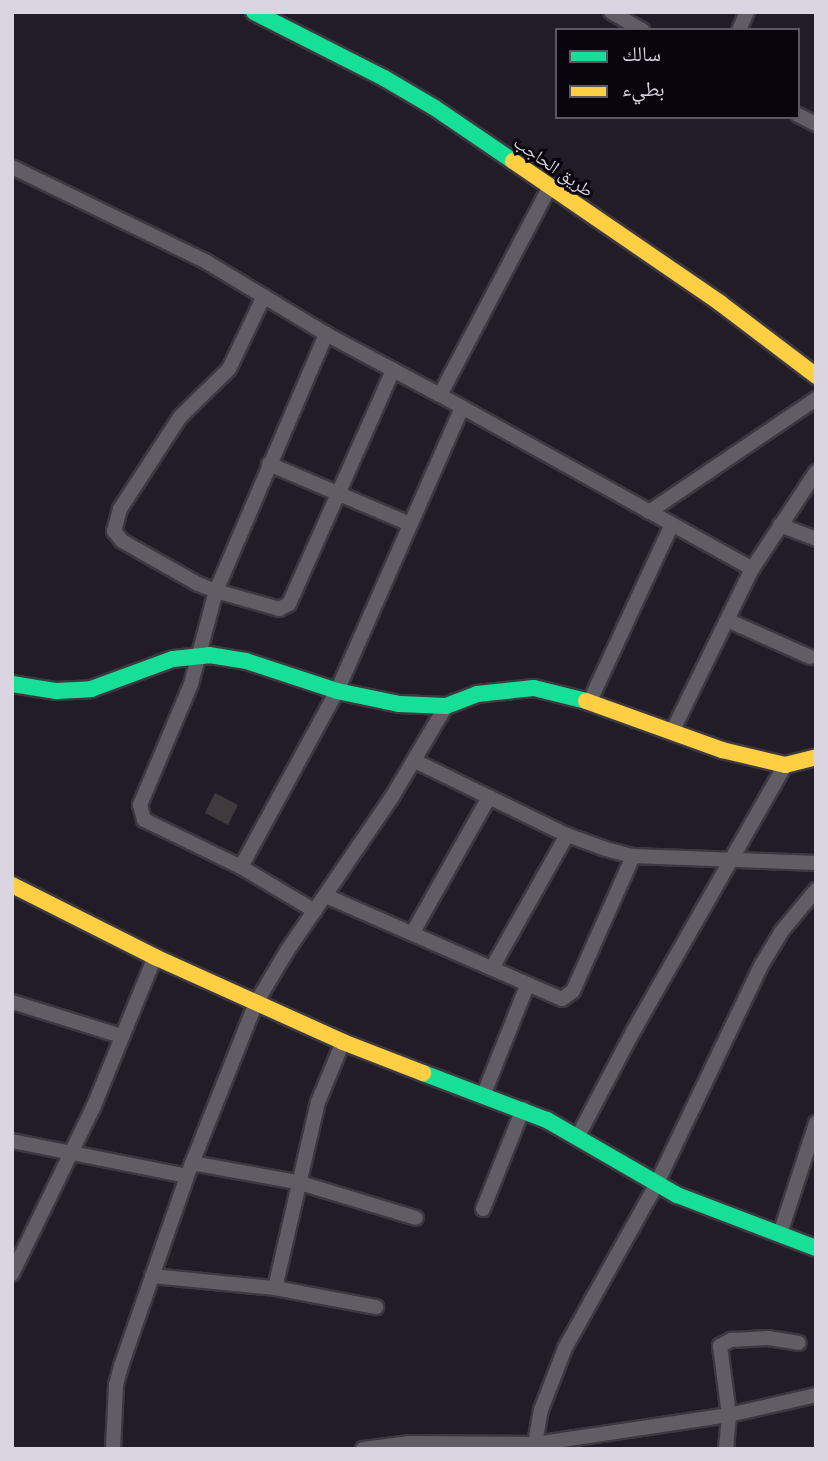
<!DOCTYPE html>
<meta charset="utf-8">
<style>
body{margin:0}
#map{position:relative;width:828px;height:1461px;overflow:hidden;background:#211c25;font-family:"Noto Serif","Noto Naskh Arabic",serif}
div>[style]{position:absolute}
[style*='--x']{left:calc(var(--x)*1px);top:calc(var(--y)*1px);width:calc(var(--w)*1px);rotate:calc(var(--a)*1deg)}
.building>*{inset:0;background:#40393d}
.roads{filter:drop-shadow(2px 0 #3c3840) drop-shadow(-2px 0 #3c3840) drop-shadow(0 2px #3c3840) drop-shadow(0 -2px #3c3840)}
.street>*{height:14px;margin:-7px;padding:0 7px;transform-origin:7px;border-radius:7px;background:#605d64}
.fast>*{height:16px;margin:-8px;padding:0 8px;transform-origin:8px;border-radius:8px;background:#16e098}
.slow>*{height:16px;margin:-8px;padding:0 8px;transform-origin:8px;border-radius:8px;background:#ffcf43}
span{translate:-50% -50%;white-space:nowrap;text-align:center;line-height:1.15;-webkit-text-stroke:6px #08050c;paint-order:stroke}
.street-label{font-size:18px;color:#dad5e1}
.frame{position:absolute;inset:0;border:14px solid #dad5e1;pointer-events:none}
.legend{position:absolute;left:555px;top:28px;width:245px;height:91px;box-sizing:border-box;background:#08050c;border:2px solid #5c5861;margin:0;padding:9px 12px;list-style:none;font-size:21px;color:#dad5e1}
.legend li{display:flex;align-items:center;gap:14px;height:35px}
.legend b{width:35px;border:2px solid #5c5861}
</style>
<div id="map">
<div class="building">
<div style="clip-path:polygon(215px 793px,238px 805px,228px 825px,205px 813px)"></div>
</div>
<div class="roads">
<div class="street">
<div style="--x:611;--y:12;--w:36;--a:30"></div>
<div style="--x:739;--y:30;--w:20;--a:-66"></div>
<div style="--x:798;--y:115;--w:20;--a:27"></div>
<div style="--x:12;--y:167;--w:215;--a:26"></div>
<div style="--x:205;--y:261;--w:141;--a:31.1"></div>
<div style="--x:326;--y:334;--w:129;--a:28.2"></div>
<div style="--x:440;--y:395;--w:236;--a:-62.2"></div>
<div style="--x:264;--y:296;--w:81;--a:115.6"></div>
<div style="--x:229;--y:369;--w:69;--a:135.6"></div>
<div style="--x:180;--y:417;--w:110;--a:123.1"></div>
<div style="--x:120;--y:509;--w:23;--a:105"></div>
<div style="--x:114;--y:531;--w:13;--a:51"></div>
<div style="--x:122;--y:541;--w:87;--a:29.5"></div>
<div style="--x:198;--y:584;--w:19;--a:21"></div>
<div style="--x:216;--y:591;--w:280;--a:-66.8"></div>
<div style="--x:440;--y:395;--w:357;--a:29.1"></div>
<div style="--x:269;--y:464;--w:153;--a:23.1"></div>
<div style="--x:649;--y:512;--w:202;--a:-34.1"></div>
<div style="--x:780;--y:525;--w:39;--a:21"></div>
<div style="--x:727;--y:620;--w:91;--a:24"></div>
<div style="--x:589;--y:703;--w:195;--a:-65.1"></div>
<div style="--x:672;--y:732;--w:182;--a:-63.9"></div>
<div style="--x:752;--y:569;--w:116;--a:-56.6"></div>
<div style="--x:415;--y:761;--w:169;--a:26"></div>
<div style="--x:567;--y:835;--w:41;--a:19.7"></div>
<div style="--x:606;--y:849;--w:28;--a:15"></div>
<div style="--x:633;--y:856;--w:183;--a:2.2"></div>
<div style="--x:241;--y:867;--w:108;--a:-154.1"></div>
<div style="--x:144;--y:820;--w:16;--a:-105"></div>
<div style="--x:140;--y:805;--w:131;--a:-67.1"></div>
<div style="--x:191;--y:684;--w:96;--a:-75"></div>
<div style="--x:216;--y:591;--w:66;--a:15.9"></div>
<div style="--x:279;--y:609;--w:11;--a:-27"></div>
<div style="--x:289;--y:604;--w:256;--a:-66"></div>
<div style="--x:326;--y:896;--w:257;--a:23.6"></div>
<div style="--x:562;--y:999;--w:14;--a:-36"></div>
<div style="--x:573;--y:991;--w:148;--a:-66"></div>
<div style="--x:315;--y:911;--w:86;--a:-149.3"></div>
<div style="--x:241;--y:867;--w:200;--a:-61.4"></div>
<div style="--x:337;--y:691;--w:309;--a:-66.2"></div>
<div style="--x:413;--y:932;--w:155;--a:-60.6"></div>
<div style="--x:492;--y:968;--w:153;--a:-60.6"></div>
<div style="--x:12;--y:1002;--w:114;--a:17.3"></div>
<div style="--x:483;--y:1096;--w:118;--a:-68.2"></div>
<div style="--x:578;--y:1136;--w:120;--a:-62.2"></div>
<div style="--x:634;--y:1030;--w:305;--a:-60.3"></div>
<div style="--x:12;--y:1141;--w:178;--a:11.3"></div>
<div style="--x:192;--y:1163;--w:107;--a:10.3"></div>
<div style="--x:297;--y:1182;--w:124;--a:16.8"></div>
<div style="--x:483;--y:1209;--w:108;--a:-68.2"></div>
<div style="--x:780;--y:1234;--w:117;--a:-72"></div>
<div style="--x:12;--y:1274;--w:185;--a:-64"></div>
<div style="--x:93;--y:1108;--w:163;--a:-67.7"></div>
<div style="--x:152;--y:1276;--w:124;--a:5.6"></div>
<div style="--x:275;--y:1288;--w:103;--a:10.7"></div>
<div style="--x:275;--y:1288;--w:191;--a:-77"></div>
<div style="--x:318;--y:1102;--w:65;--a:-67.4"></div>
<div style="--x:113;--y:1449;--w:64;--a:-87.3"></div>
<div style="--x:116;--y:1385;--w:20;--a:-75"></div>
<div style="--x:121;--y:1366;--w:201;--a:-70.8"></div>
<div style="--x:187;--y:1176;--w:186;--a:-68.3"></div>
<div style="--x:256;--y:1003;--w:61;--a:-59.2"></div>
<div style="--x:287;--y:951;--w:186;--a:-55.7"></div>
<div style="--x:392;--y:797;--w:106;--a:-59.3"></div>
<div style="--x:363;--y:1449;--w:47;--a:-7.3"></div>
<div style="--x:410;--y:1443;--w:125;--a:0.5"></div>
<div style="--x:535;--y:1444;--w:196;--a:-8.5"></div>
<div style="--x:729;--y:1415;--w:89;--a:-12.9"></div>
<div style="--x:534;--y:1449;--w:40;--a:-80"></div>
<div style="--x:541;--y:1410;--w:66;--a:-68.8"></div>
<div style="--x:565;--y:1348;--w:187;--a:-60.8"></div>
<div style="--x:656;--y:1185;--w:245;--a:-64.4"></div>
<div style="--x:762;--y:964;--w:37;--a:-59"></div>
<div style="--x:781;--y:932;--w:55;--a:-50.2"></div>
<div style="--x:726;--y:1449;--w:34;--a:-85"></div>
<div style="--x:729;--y:1415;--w:70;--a:-97.4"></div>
<div style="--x:720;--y:1346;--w:13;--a:-29"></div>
<div style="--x:731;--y:1340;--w:37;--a:-3"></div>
<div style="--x:768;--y:1338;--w:31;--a:9"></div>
</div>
<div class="fast">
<div style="--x:254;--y:12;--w:146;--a:26.9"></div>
<div style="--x:384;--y:78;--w:59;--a:30.5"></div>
<div style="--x:435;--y:108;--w:94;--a:34.2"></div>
<div style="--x:12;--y:684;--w:45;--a:9"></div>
<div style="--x:56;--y:691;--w:35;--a:-3"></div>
<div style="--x:91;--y:689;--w:87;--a:-20.1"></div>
<div style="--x:173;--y:659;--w:36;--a:-6"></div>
<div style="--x:209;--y:655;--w:37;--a:9"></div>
<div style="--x:246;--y:661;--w:96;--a:18.2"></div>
<div style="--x:337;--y:691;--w:63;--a:11.8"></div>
<div style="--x:399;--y:704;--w:47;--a:2.4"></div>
<div style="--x:446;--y:706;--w:33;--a:-21"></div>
<div style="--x:477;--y:694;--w:57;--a:-6"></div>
<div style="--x:534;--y:688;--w:54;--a:14"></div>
<div style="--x:423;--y:1073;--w:133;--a:20.8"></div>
<div style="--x:547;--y:1120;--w:150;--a:30"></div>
<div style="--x:677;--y:1195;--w:149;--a:20.9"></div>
</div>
<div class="slow">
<div style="--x:513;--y:161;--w:251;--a:34.4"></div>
<div style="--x:720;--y:303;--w:121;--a:37.2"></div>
<div style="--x:586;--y:701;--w:145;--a:19.8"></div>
<div style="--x:722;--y:750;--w:65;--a:13.4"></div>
<div style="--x:785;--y:765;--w:32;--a:-14"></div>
<div style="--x:12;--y:885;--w:160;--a:26.7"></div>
<div style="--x:155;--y:957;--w:206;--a:24.3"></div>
<div style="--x:343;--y:1042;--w:86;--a:21.2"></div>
</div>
</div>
<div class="street-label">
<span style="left:554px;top:166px;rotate:35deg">طريق الحاجب</span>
</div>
<div class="frame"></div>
<ul class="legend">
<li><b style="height:9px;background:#16e098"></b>سالك</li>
<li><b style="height:9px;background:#ffcf43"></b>بطيء</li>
</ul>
</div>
